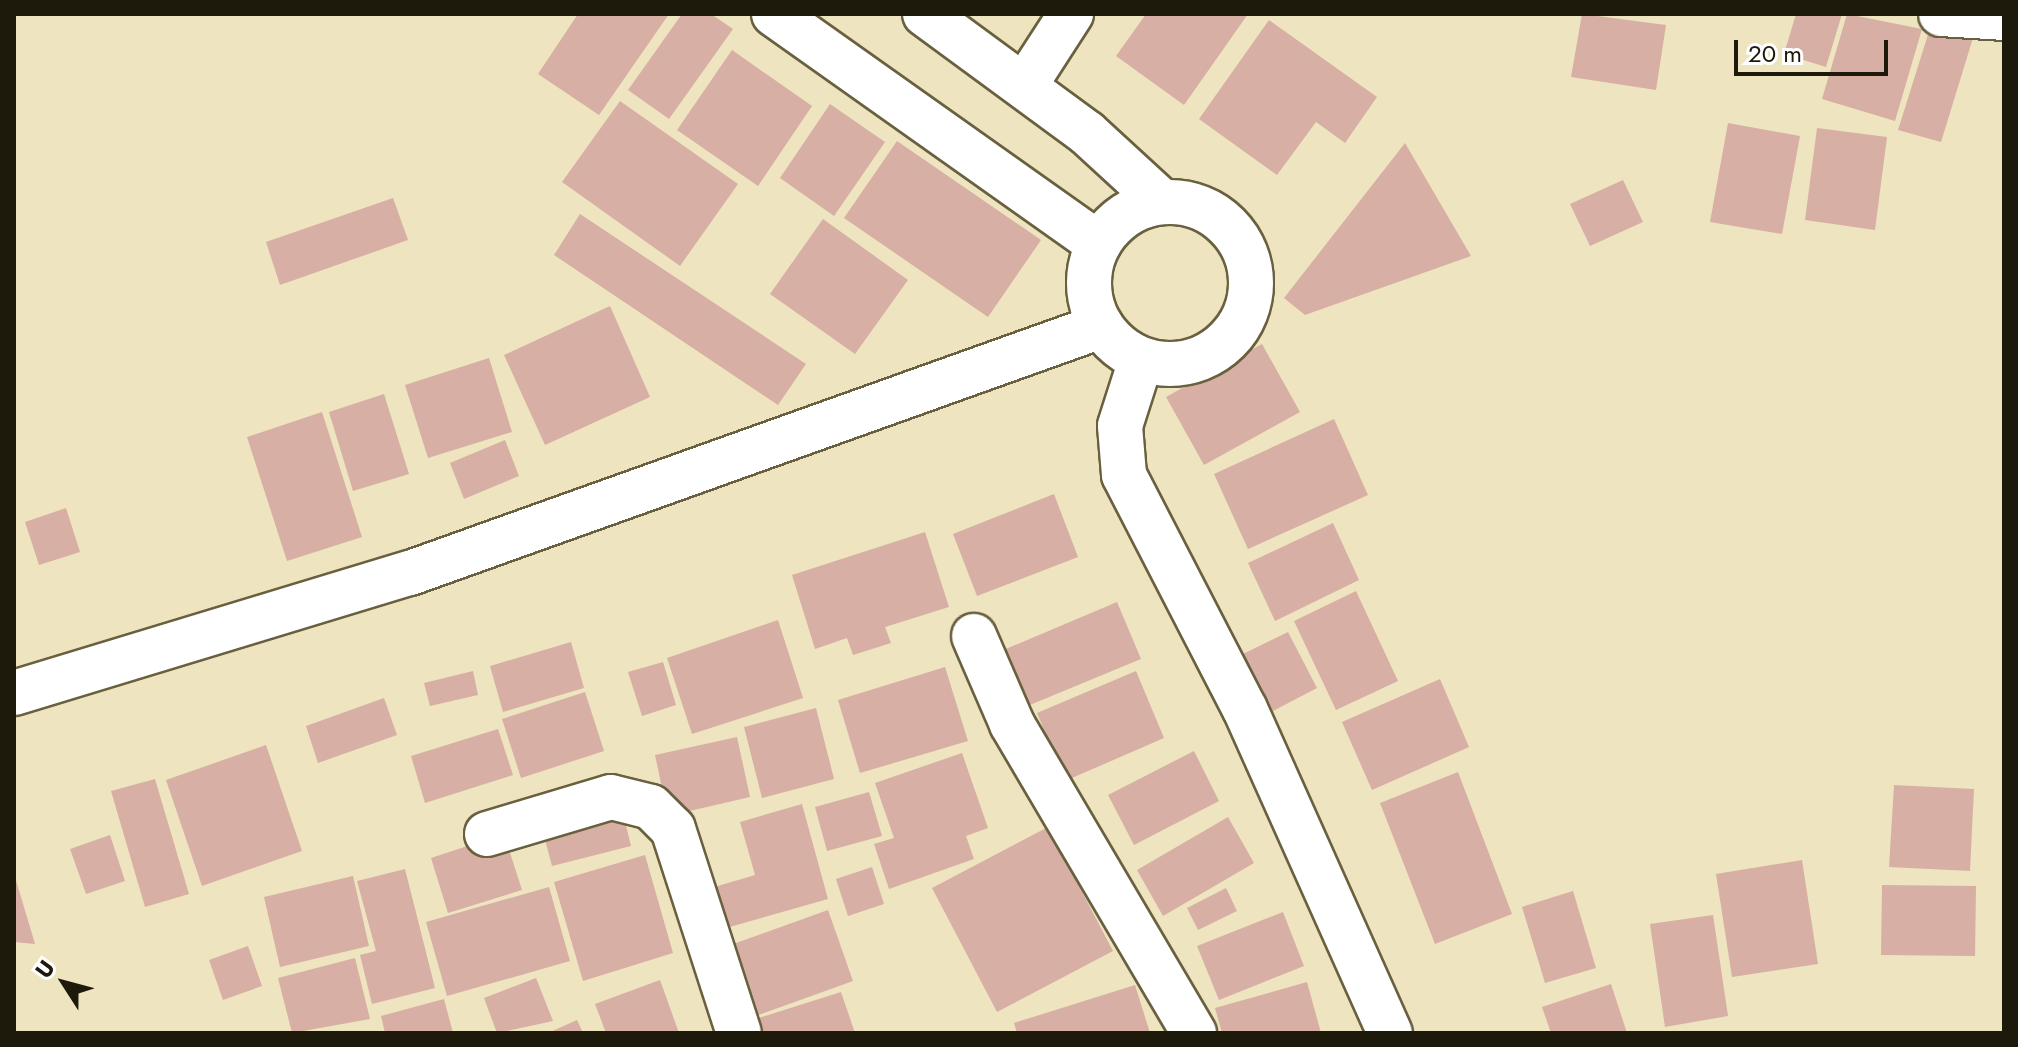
<!DOCTYPE html>
<style>
body{margin:0}
#map{position:relative;width:2018px;height:1047px;overflow:hidden;background:#eee4bf;font-family:Jost,sans-serif}
div>[style]{position:absolute}
[style*='--x']{left:calc(var(--x)*1px);top:calc(var(--y)*1px);width:calc(var(--w)*1px);rotate:calc(var(--a)*1deg)}
.building>*{inset:0;background:#d7afa4}
.roads{filter:drop-shadow(2px 0 #69603f) drop-shadow(-2px 0 #69603f) drop-shadow(0 2px #69603f) drop-shadow(0 -2px #69603f)}
.minor>*{height:44px;margin:-22px;padding:0 22px;transform-origin:22px;border-radius:22px;background:#fff}
.minor>.ring{margin:-22px;padding:0;box-sizing:content-box;background:none;border:44px solid #fff;border-radius:50%}
span{translate:-50% -50%;white-space:nowrap;text-align:center;line-height:1.15;-webkit-text-stroke:7px #fff;paint-order:stroke}
.frame{position:absolute;inset:0;border:16px solid #1d1a0c;pointer-events:none}
.north{position:absolute;left:24px;top:943px;width:80px;height:80px;-webkit-text-stroke:6px #fff;paint-order:stroke;rotate:306deg;font-size:22px;font-weight:700;line-height:32px;text-align:center;color:#1d1a0c}
.north::after{content:'';display:block;margin:auto;width:28px;height:36px;background:#1d1a0c;clip-path:polygon(50% 0,100% 100%,50% 72%,0 100%)}
.scale{position:absolute;left:1734px;top:40px;width:154px;height:36px;box-sizing:border-box;border:4px solid #1d1a0c;border-top:0;padding-left:10px;font-size:24px;line-height:28px;white-space:nowrap;color:#1d1a0c;-webkit-text-stroke:6px #fff;paint-order:stroke}
</style>
<div id="map">
<div class="building">
<div style="clip-path:polygon(578px 14px,669px 14px,599px 115px,538px 74px)"></div>
<div style="clip-path:polygon(682px 14px,711px 14px,733px 29px,669px 119px,628px 90px)"></div>
<div style="clip-path:polygon(1146px 14px,1248px 14px,1184px 105px,1116px 56px)"></div>
<div style="clip-path:polygon(1582px 14px,1666px 25px,1656px 90px,1571px 77px)"></div>
<div style="clip-path:polygon(1796px 14px,1842px 14px,1826px 67px,1784px 54px)"></div>
<div style="clip-path:polygon(1847px 14px,1922px 29px,1895px 121px,1822px 99px)"></div>
<div style="clip-path:polygon(1269px 20px,1377px 97px,1345px 143px,1316px 122px,1277px 175px,1199px 119px)"></div>
<div style="clip-path:polygon(1931px 25px,1973px 38px,1941px 142px,1898px 130px)"></div>
<div style="clip-path:polygon(732px 50px,812px 106px,758px 186px,677px 130px)"></div>
<div style="clip-path:polygon(620px 101px,738px 184px,680px 266px,562px 182px)"></div>
<div style="clip-path:polygon(830px 104px,885px 142px,834px 216px,780px 178px)"></div>
<div style="clip-path:polygon(1728px 123px,1800px 136px,1782px 234px,1710px 222px)"></div>
<div style="clip-path:polygon(1817px 128px,1887px 137px,1875px 230px,1805px 220px)"></div>
<div style="clip-path:polygon(897px 141px,1041px 240px,988px 317px,844px 218px)"></div>
<div style="clip-path:polygon(1405px 143px,1471px 256px,1305px 315px,1284px 298px)"></div>
<div style="clip-path:polygon(1623px 180px,1643px 222px,1590px 246px,1570px 204px)"></div>
<div style="clip-path:polygon(393px 198px,408px 240px,280px 285px,266px 242px)"></div>
<div style="clip-path:polygon(580px 214px,806px 364px,778px 405px,554px 255px)"></div>
<div style="clip-path:polygon(823px 219px,908px 280px,855px 354px,770px 294px)"></div>
<div style="clip-path:polygon(610px 306px,650px 397px,545px 445px,504px 355px)"></div>
<div style="clip-path:polygon(1262px 344px,1300px 412px,1204px 465px,1166px 397px)"></div>
<div style="clip-path:polygon(489px 358px,512px 432px,428px 458px,405px 385px)"></div>
<div style="clip-path:polygon(384px 394px,409px 474px,353px 491px,329px 412px)"></div>
<div style="clip-path:polygon(322px 412px,362px 537px,287px 561px,247px 437px)"></div>
<div style="clip-path:polygon(1334px 419px,1368px 495px,1248px 549px,1214px 474px)"></div>
<div style="clip-path:polygon(505px 440px,519px 476px,464px 499px,450px 463px)"></div>
<div style="clip-path:polygon(1054px 494px,1078px 557px,977px 596px,953px 534px)"></div>
<div style="clip-path:polygon(66px 508px,80px 552px,39px 565px,25px 522px)"></div>
<div style="clip-path:polygon(1333px 523px,1359px 580px,1275px 621px,1248px 563px)"></div>
<div style="clip-path:polygon(925px 532px,949px 607px,885px 627px,891px 643px,853px 655px,847px 638px,815px 649px,792px 575px)"></div>
<div style="clip-path:polygon(1356px 591px,1398px 681px,1336px 710px,1294px 621px)"></div>
<div style="clip-path:polygon(1117px 602px,1141px 659px,1025px 707px,1001px 651px)"></div>
<div style="clip-path:polygon(778px 620px,803px 698px,692px 734px,667px 658px)"></div>
<div style="clip-path:polygon(1288px 632px,1317px 688px,1273px 711px,1243px 654px)"></div>
<div style="clip-path:polygon(571px 642px,584px 688px,503px 712px,490px 666px)"></div>
<div style="clip-path:polygon(663px 662px,676px 705px,642px 716px,628px 672px)"></div>
<div style="clip-path:polygon(945px 667px,968px 741px,860px 773px,838px 700px)"></div>
<div style="clip-path:polygon(473px 671px,478px 695px,430px 706px,424px 683px)"></div>
<div style="clip-path:polygon(1136px 671px,1164px 738px,1065px 781px,1037px 713px)"></div>
<div style="clip-path:polygon(1440px 679px,1469px 747px,1372px 790px,1342px 722px)"></div>
<div style="clip-path:polygon(585px 692px,604px 751px,521px 778px,502px 719px)"></div>
<div style="clip-path:polygon(384px 698px,397px 735px,318px 763px,306px 726px)"></div>
<div style="clip-path:polygon(816px 708px,834px 779px,762px 798px,744px 727px)"></div>
<div style="clip-path:polygon(498px 729px,513px 775px,425px 803px,411px 756px)"></div>
<div style="clip-path:polygon(737px 737px,750px 797px,668px 816px,655px 755px)"></div>
<div style="clip-path:polygon(266px 745px,302px 851px,202px 886px,166px 780px)"></div>
<div style="clip-path:polygon(1194px 751px,1219px 801px,1134px 845px,1108px 795px)"></div>
<div style="clip-path:polygon(962px 753px,988px 828px,966px 836px,974px 859px,889px 889px,874px 844px,894px 838px,875px 783px)"></div>
<div style="clip-path:polygon(1458px 772px,1512px 914px,1435px 944px,1380px 803px)"></div>
<div style="clip-path:polygon(155px 779px,189px 894px,145px 907px,111px 791px)"></div>
<div style="clip-path:polygon(1894px 785px,1974px 789px,1970px 871px,1889px 867px)"></div>
<div style="clip-path:polygon(869px 792px,882px 836px,827px 851px,815px 807px)"></div>
<div style="clip-path:polygon(802px 804px,828px 899px,712px 932px,701px 891px,755px 875px,740px 822px)"></div>
<div style="clip-path:polygon(621px 805px,631px 846px,552px 866px,541px 824px)"></div>
<div style="clip-path:polygon(1228px 817px,1254px 863px,1163px 916px,1137px 870px)"></div>
<div style="clip-path:polygon(1048px 827px,1113px 951px,997px 1012px,932px 888px)"></div>
<div style="clip-path:polygon(504px 834px,522px 890px,448px 913px,431px 858px)"></div>
<div style="clip-path:polygon(110px 835px,125px 881px,86px 894px,70px 849px)"></div>
<div style="clip-path:polygon(645px 855px,673px 953px,583px 981px,554px 882px)"></div>
<div style="clip-path:polygon(1802px 860px,1818px 964px,1732px 977px,1716px 874px)"></div>
<div style="clip-path:polygon(872px 867px,884px 904px,848px 916px,836px 879px)"></div>
<div style="clip-path:polygon(405px 869px,435px 988px,372px 1004px,360px 955px,376px 951px,357px 881px)"></div>
<div style="clip-path:polygon(353px 876px,369px 946px,280px 967px,264px 897px)"></div>
<div style="clip-path:polygon(15px 877px,35px 944px,14px 942px)"></div>
<div style="clip-path:polygon(1882px 885px,1976px 886px,1975px 956px,1881px 955px)"></div>
<div style="clip-path:polygon(549px 887px,570px 961px,447px 996px,426px 922px)"></div>
<div style="clip-path:polygon(1226px 888px,1237px 911px,1198px 930px,1187px 908px)"></div>
<div style="clip-path:polygon(1573px 891px,1596px 968px,1545px 983px,1522px 907px)"></div>
<div style="clip-path:polygon(828px 910px,853px 981px,750px 1018px,725px 947px)"></div>
<div style="clip-path:polygon(1283px 912px,1304px 966px,1219px 1000px,1197px 946px)"></div>
<div style="clip-path:polygon(1713px 915px,1728px 1016px,1665px 1027px,1650px 924px)"></div>
<div style="clip-path:polygon(248px 946px,262px 986px,223px 1000px,209px 960px)"></div>
<div style="clip-path:polygon(355px 958px,370px 1019px,292px 1033px,278px 978px)"></div>
<div style="clip-path:polygon(536px 978px,553px 1021px,497px 1033px,484px 998px)"></div>
<div style="clip-path:polygon(660px 980px,679px 1033px,606px 1033px,595px 1004px)"></div>
<div style="clip-path:polygon(1307px 982px,1321px 1033px,1222px 1033px,1215px 1008px)"></div>
<div style="clip-path:polygon(1611px 984px,1627px 1033px,1551px 1033px,1542px 1007px)"></div>
<div style="clip-path:polygon(1135px 985px,1150px 1033px,1017px 1033px,1014px 1023px)"></div>
<div style="clip-path:polygon(841px 992px,855px 1033px,749px 1033px,746px 1022px)"></div>
<div style="clip-path:polygon(444px 999px,453px 1033px,385px 1033px,381px 1016px)"></div>
<div style="clip-path:polygon(577px 1020px,583px 1033px,548px 1033px)"></div>
</div>
<div class="roads">
<div class="minor">
<div style="--x:774;--y:14;--w:398;--a:35.3"></div>
<div style="--x:925;--y:14;--w:201;--a:36.3"></div>
<div style="--x:1087;--y:133;--w:102;--a:42.6"></div>
<div style="--x:1941;--y:14;--w:63;--a:3.6"></div>
<div style="--x:1025;--y:85;--w:85;--a:-57.1"></div>
<div class="ring" style="left:1089px;top:202px;width:118px;height:118px"></div>
<div style="--x:1141;--y:360;--w:69;--a:107.7"></div>
<div style="--x:1120;--y:426;--w:49;--a:85.3"></div>
<div style="--x:1124;--y:475;--w:263;--a:62.7"></div>
<div style="--x:1245;--y:709;--w:355;--a:65.9"></div>
<div style="--x:974;--y:636;--w:96;--a:66.6"></div>
<div style="--x:1012;--y:724;--w:359;--a:59.5"></div>
<div style="--x:14;--y:693;--w:414;--a:-16.9"></div>
<div style="--x:410;--y:573;--w:734;--a:-19.67"></div>
<div style="--x:487;--y:834;--w:129;--a:-16.6"></div>
<div style="--x:611;--y:797;--w:41;--a:14"></div>
<div style="--x:651;--y:807;--w:31;--a:45"></div>
<div style="--x:673;--y:829;--w:214;--a:72.1"></div>
</div>
</div>
<div class="frame"></div>
<div class="north">U</div>
<div class="scale">20 m</div>
</div>
